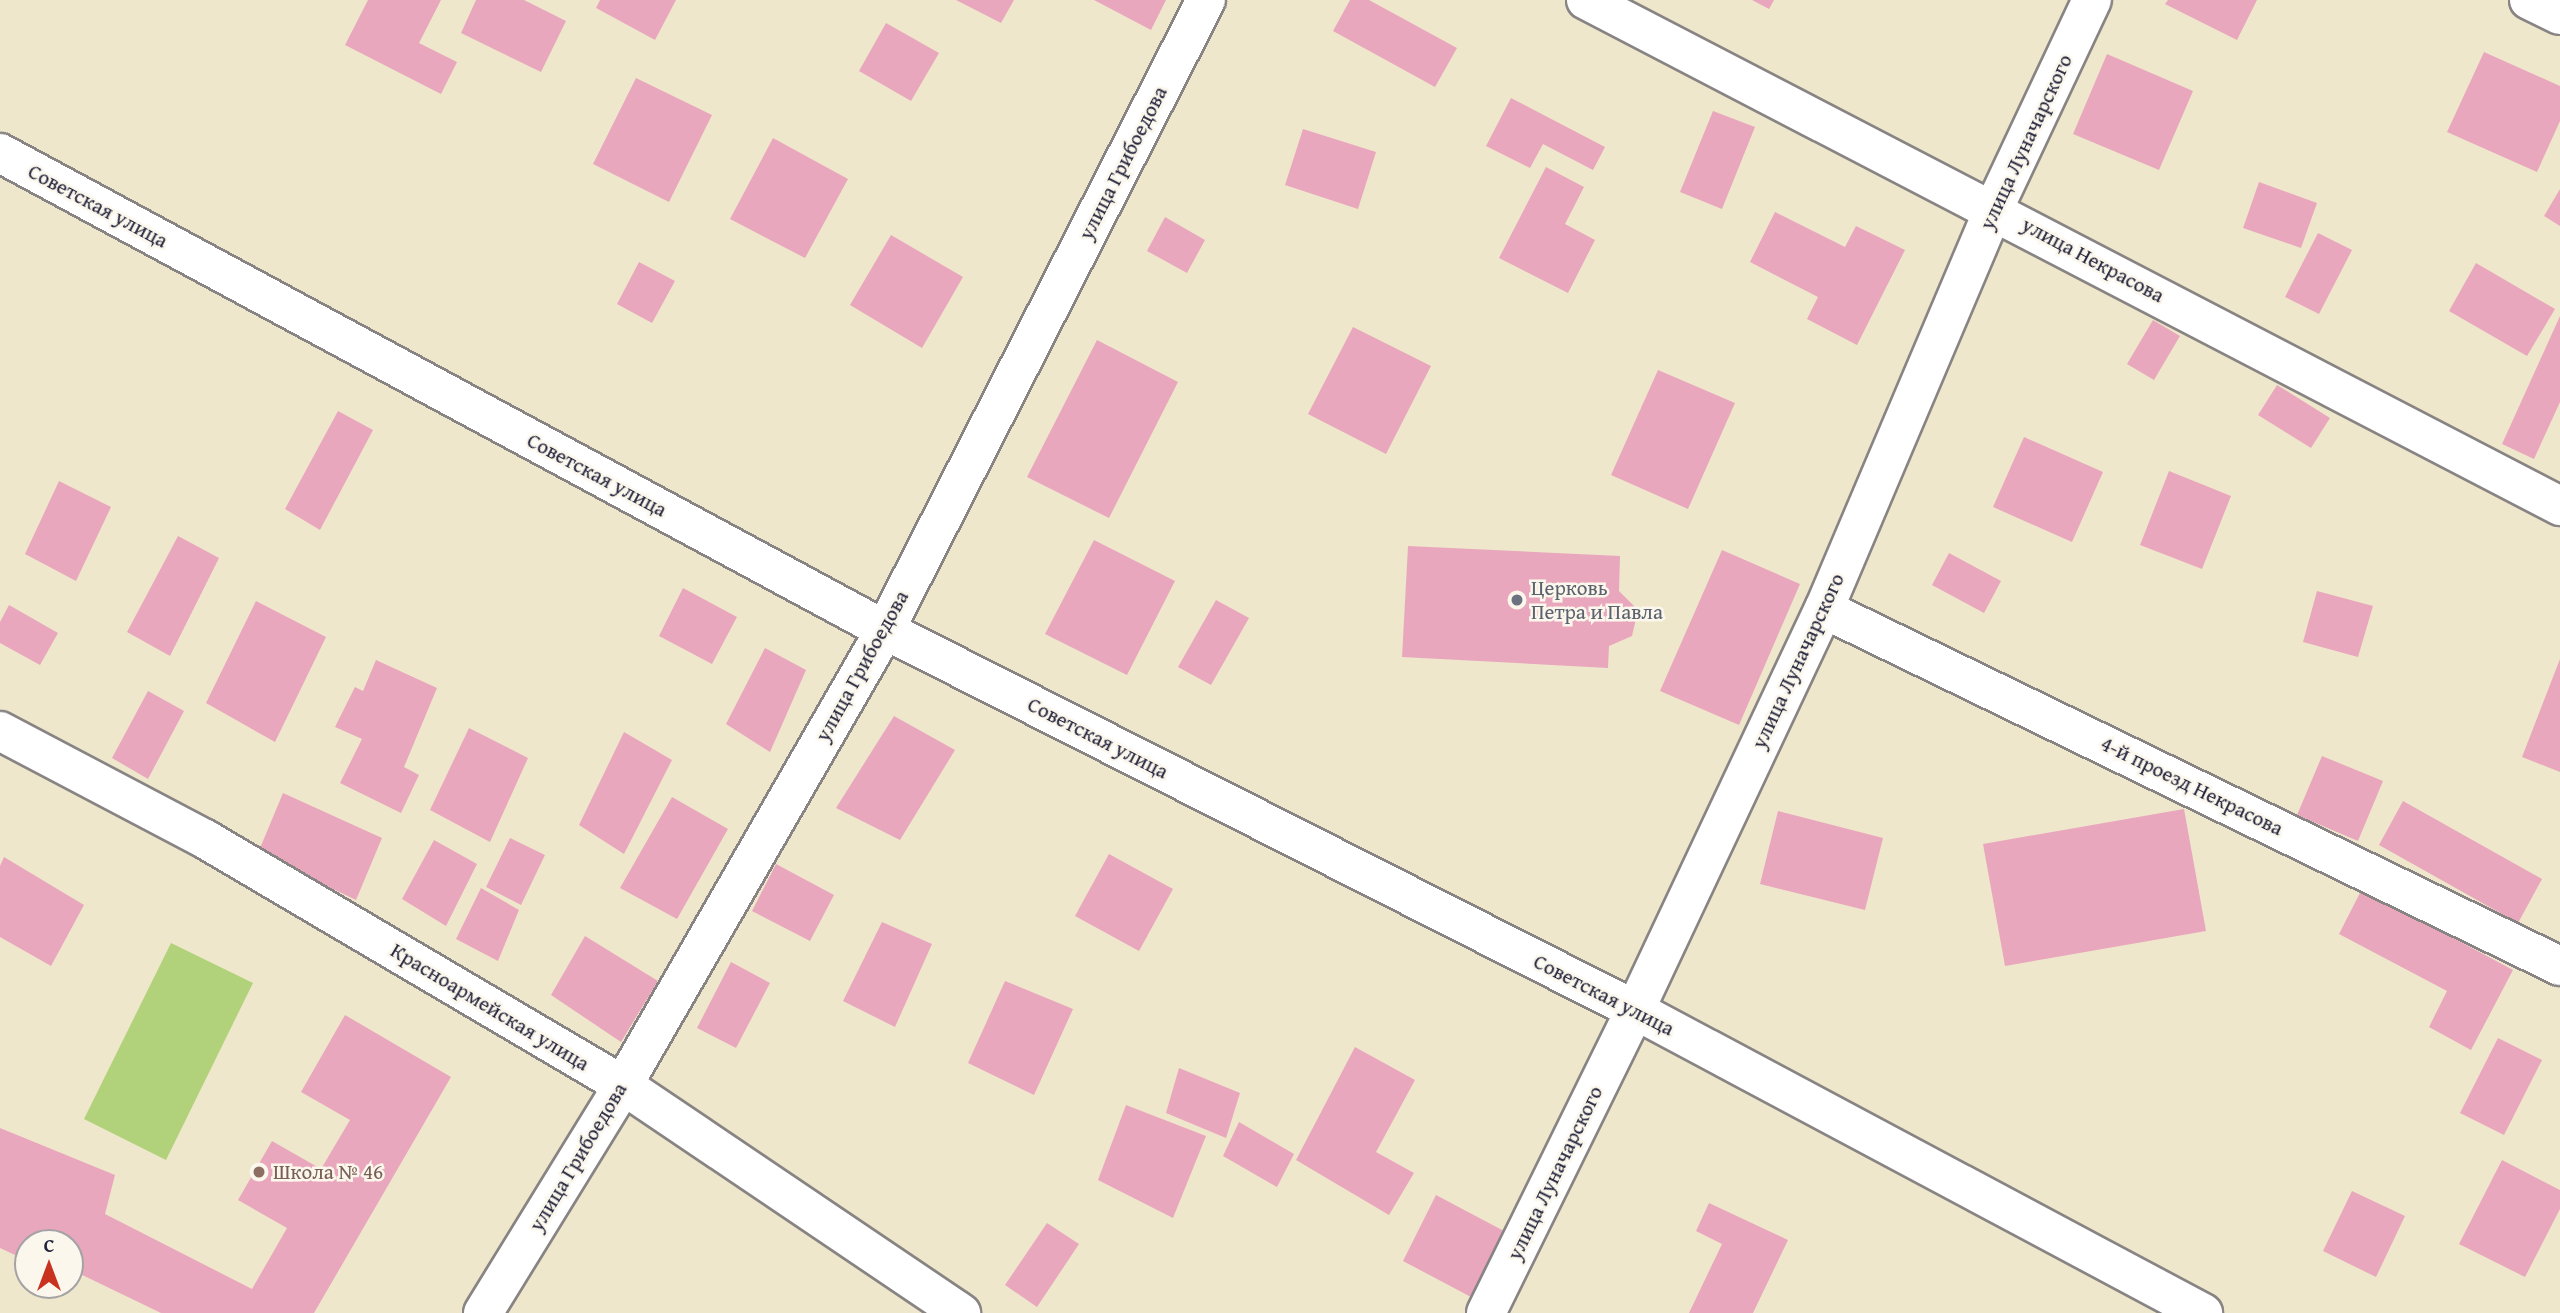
<!DOCTYPE html>
<meta charset="utf-8">
<style>
body{margin:0}
#map{position:relative;width:2560px;height:1313px;overflow:hidden;background:#efe7cb;font-family:"Gentium Book Plus",serif}
div>[style]{position:absolute}
[style*='--x']{left:calc(var(--x)*1px);top:calc(var(--y)*1px);width:calc(var(--w)*1px);rotate:calc(var(--a)*1deg)}
.green>*{inset:0;background:#b1d27a}
.building>*{inset:0;background:#e9a7be}
.roads{filter:drop-shadow(2px 0 #888483) drop-shadow(-2px 0 #888483) drop-shadow(0 2px #888483) drop-shadow(0 -2px #888483)}
.minor>*{height:38px;margin:-19px;padding:0 19px;transform-origin:19px;border-radius:19px;background:#fff}
.dots>*{width:19px;height:19px;translate:-50% -50%;box-sizing:border-box;border:4px solid #fbf7ec;border-radius:50%}
span{translate:-50% -50%;white-space:nowrap;text-align:center;line-height:1.15;-webkit-text-stroke:5px #fbf7ec;paint-order:stroke}
.street-label{font-size:21px;color:#22223b}
.worship-label{font-size:21px;color:#5b616d}
.left{translate:0 -50%;text-align:left}
.education-label{font-size:21px;color:#785e54}
.north{position:absolute;left:14px;top:1229px;width:70px;height:70px;box-sizing:border-box;background:#fbf7ec;border:2px solid #a4a2a5;border-radius:50%;rotate:0deg;font-size:19px;font-weight:700;line-height:28px;text-align:center;color:#22223b}
.north::after{content:'';display:block;margin:auto;width:24px;height:32px;background:#c8321e;clip-path:polygon(50% 0,100% 100%,50% 72%,0 100%)}
</style>
<div id="map">
<div class="green">
<div style="clip-path:polygon(171px 943px,253px 983px,166px 1160px,84px 1119px)"></div>
</div>
<div class="building">
<div style="clip-path:polygon(368px 0,441px 0,419px 43px,457px 62px,441px 94px,345px 45px)"></div>
<div style="clip-path:polygon(476px 0,524px 0,566px 21px,541px 72px,461px 33px)"></div>
<div style="clip-path:polygon(600px 0,676px 0,655px 40px,596px 8px)"></div>
<div style="clip-path:polygon(956px 0,1014px 0,1001px 23px)"></div>
<div style="clip-path:polygon(1094px 0,1166px 0,1151px 30px)"></div>
<div style="clip-path:polygon(1350px 0,1369px 0,1457px 48px,1435px 87px,1333px 31px)"></div>
<div style="clip-path:polygon(1752px 0,1774px 0,1769px 9px)"></div>
<div style="clip-path:polygon(2168px 0,2257px 0,2237px 40px,2165px 4px)"></div>
<div style="clip-path:polygon(886px 23px,939px 53px,911px 101px,859px 71px)"></div>
<div style="clip-path:polygon(2484px 52px,2560px 86px,2560px 121px,2537px 172px,2447px 132px)"></div>
<div style="clip-path:polygon(2107px 54px,2193px 91px,2159px 170px,2073px 134px)"></div>
<div style="clip-path:polygon(636px 78px,712px 115px,669px 202px,593px 164px)"></div>
<div style="clip-path:polygon(1511px 98px,1605px 147px,1593px 170px,1543px 144px,1530px 168px,1486px 146px)"></div>
<div style="clip-path:polygon(1713px 111px,1755px 127px,1722px 209px,1680px 192px)"></div>
<div style="clip-path:polygon(1303px 129px,1376px 152px,1358px 209px,1285px 185px)"></div>
<div style="clip-path:polygon(773px 138px,848px 179px,805px 258px,730px 219px)"></div>
<div style="clip-path:polygon(1546px 167px,1584px 187px,1565px 224px,1595px 240px,1568px 293px,1499px 258px)"></div>
<div style="clip-path:polygon(2259px 182px,2317px 203px,2301px 248px,2243px 228px)"></div>
<div style="clip-path:polygon(2560px 189px,2560px 226px,2544px 216px)"></div>
<div style="clip-path:polygon(1775px 212px,1845px 247px,1856px 226px,1905px 250px,1857px 345px,1807px 319px,1818px 297px,1750px 262px)"></div>
<div style="clip-path:polygon(1165px 217px,1205px 240px,1187px 273px,1147px 251px)"></div>
<div style="clip-path:polygon(2318px 233px,2352px 250px,2319px 314px,2285px 297px)"></div>
<div style="clip-path:polygon(891px 235px,963px 277px,922px 348px,850px 305px)"></div>
<div style="clip-path:polygon(639px 262px,675px 281px,652px 323px,617px 304px)"></div>
<div style="clip-path:polygon(2476px 263px,2555px 309px,2527px 356px,2449px 311px)"></div>
<div style="clip-path:polygon(2560px 316px,2560px 402px,2534px 459px,2502px 444px)"></div>
<div style="clip-path:polygon(2153px 320px,2180px 336px,2154px 380px,2127px 364px)"></div>
<div style="clip-path:polygon(1353px 327px,1431px 366px,1386px 454px,1308px 414px)"></div>
<div style="clip-path:polygon(1097px 340px,1178px 382px,1109px 518px,1027px 477px)"></div>
<div style="clip-path:polygon(1658px 370px,1735px 403px,1688px 509px,1611px 475px)"></div>
<div style="clip-path:polygon(2277px 385px,2330px 418px,2311px 448px,2258px 415px)"></div>
<div style="clip-path:polygon(338px 411px,373px 430px,320px 530px,285px 509px)"></div>
<div style="clip-path:polygon(2024px 437px,2103px 472px,2072px 542px,1993px 507px)"></div>
<div style="clip-path:polygon(2169px 471px,2231px 496px,2202px 569px,2140px 545px)"></div>
<div style="clip-path:polygon(59px 481px,111px 507px,76px 581px,25px 554px)"></div>
<div style="clip-path:polygon(178px 536px,219px 558px,170px 656px,127px 632px)"></div>
<div style="clip-path:polygon(1094px 540px,1175px 581px,1127px 675px,1045px 634px)"></div>
<div style="clip-path:polygon(1408px 546px,1620px 556px,1619px 591px,1638px 610px,1632px 636px,1609px 646px,1608px 668px,1402px 657px)"></div>
<div style="clip-path:polygon(1722px 550px,1800px 584px,1739px 725px,1660px 691px)"></div>
<div style="clip-path:polygon(1949px 553px,2001px 581px,1984px 613px,1932px 585px)"></div>
<div style="clip-path:polygon(683px 588px,737px 617px,712px 664px,659px 636px)"></div>
<div style="clip-path:polygon(2317px 591px,2373px 606px,2358px 657px,2303px 642px)"></div>
<div style="clip-path:polygon(1216px 600px,1249px 618px,1211px 685px,1178px 667px)"></div>
<div style="clip-path:polygon(256px 601px,326px 637px,275px 742px,206px 703px)"></div>
<div style="clip-path:polygon(9px 605px,58px 633px,40px 665px,0 643px,0 622px)"></div>
<div style="clip-path:polygon(765px 648px,806px 670px,770px 752px,726px 724px)"></div>
<div style="clip-path:polygon(2560px 659px,2560px 772px,2522px 757px)"></div>
<div style="clip-path:polygon(376px 660px,437px 688px,404px 767px,419px 775px,401px 813px,340px 783px,362px 739px,335px 727px,355px 687px,363px 691px)"></div>
<div style="clip-path:polygon(148px 691px,184px 711px,148px 779px,112px 758px)"></div>
<div style="clip-path:polygon(894px 716px,955px 750px,900px 840px,836px 808px)"></div>
<div style="clip-path:polygon(469px 728px,528px 758px,490px 842px,430px 810px)"></div>
<div style="clip-path:polygon(624px 732px,672px 760px,624px 854px,579px 825px)"></div>
<div style="clip-path:polygon(2322px 756px,2383px 781px,2358px 841px,2297px 815px)"></div>
<div style="clip-path:polygon(283px 793px,382px 838px,356px 900px,258px 853px)"></div>
<div style="clip-path:polygon(672px 797px,728px 829px,677px 919px,620px 888px)"></div>
<div style="clip-path:polygon(2403px 801px,2542px 879px,2518px 923px,2379px 845px)"></div>
<div style="clip-path:polygon(2184px 809px,2206px 931px,2005px 966px,1983px 844px)"></div>
<div style="clip-path:polygon(1778px 811px,1883px 838px,1865px 910px,1760px 884px)"></div>
<div style="clip-path:polygon(510px 838px,545px 855px,521px 905px,486px 887px)"></div>
<div style="clip-path:polygon(434px 840px,477px 864px,446px 926px,402px 899px)"></div>
<div style="clip-path:polygon(1109px 854px,1173px 889px,1139px 951px,1075px 916px)"></div>
<div style="clip-path:polygon(4px 857px,84px 905px,51px 966px,0 937px,0 866px)"></div>
<div style="clip-path:polygon(776px 864px,834px 895px,810px 941px,752px 911px)"></div>
<div style="clip-path:polygon(481px 888px,519px 910px,498px 961px,456px 939px)"></div>
<div style="clip-path:polygon(2362px 889px,2513px 970px,2471px 1050px,2429px 1027px,2447px 991px,2339px 934px)"></div>
<div style="clip-path:polygon(882px 922px,932px 944px,895px 1027px,843px 1001px)"></div>
<div style="clip-path:polygon(585px 936px,658px 981px,621px 1042px,551px 995px)"></div>
<div style="clip-path:polygon(731px 962px,770px 983px,736px 1048px,697px 1028px)"></div>
<div style="clip-path:polygon(1005px 981px,1073px 1009px,1034px 1095px,968px 1063px)"></div>
<div style="clip-path:polygon(345px 1015px,451px 1077px,314px 1313px,161px 1313px,74px 1271px,70px 1284px,70px 1243px,28px 1243px,28px 1261px,0 1248px,0 1128px,115px 1175px,105px 1214px,252px 1289px,287px 1228px,238px 1200px,272px 1141px,321px 1169px,350px 1120px,301px 1092px)"></div>
<div style="clip-path:polygon(2498px 1038px,2542px 1060px,2504px 1135px,2460px 1113px)"></div>
<div style="clip-path:polygon(1355px 1047px,1415px 1080px,1376px 1152px,1414px 1173px,1389px 1215px,1296px 1160px)"></div>
<div style="clip-path:polygon(1179px 1068px,1240px 1093px,1226px 1138px,1166px 1113px)"></div>
<div style="clip-path:polygon(1126px 1105px,1206px 1136px,1173px 1218px,1098px 1180px)"></div>
<div style="clip-path:polygon(1239px 1122px,1294px 1154px,1277px 1187px,1223px 1156px)"></div>
<div style="clip-path:polygon(2502px 1160px,2560px 1190px,2560px 1209px,2525px 1277px,2459px 1244px)"></div>
<div style="clip-path:polygon(2352px 1191px,2405px 1216px,2376px 1277px,2323px 1251px)"></div>
<div style="clip-path:polygon(1436px 1195px,1504px 1231px,1471px 1297px,1403px 1261px)"></div>
<div style="clip-path:polygon(1709px 1203px,1788px 1240px,1753px 1313px,1689px 1313px,1722px 1244px,1696px 1231px)"></div>
<div style="clip-path:polygon(1047px 1223px,1079px 1244px,1037px 1307px,1005px 1285px)"></div>
</div>
<div class="roads">
<div class="minor">
<div style="--x:1586;--y:0;--w:1098;--a:27.45"></div>
<div style="--x:2529;--y:0;--w:34;--a:26"></div>
<div style="--x:0;--y:153;--w:1005;--a:28.32"></div>
<div style="--x:885;--y:630;--w:841;--a:26.87"></div>
<div style="--x:1635;--y:1010;--w:644;--a:28.08"></div>
<div style="--x:1824;--y:609;--w:818;--a:25.88"></div>
<div style="--x:0;--y:731;--w:232;--a:27.8"></div>
<div style="--x:205;--y:839;--w:485;--a:30.5"></div>
<div style="--x:623;--y:1085;--w:408;--a:34"></div>
<div style="--x:483;--y:1313;--w:268;--a:-58.4"></div>
<div style="--x:623;--y:1085;--w:525;--a:-60.07"></div>
<div style="--x:885;--y:630;--w:707;--a:-63"></div>
<div style="--x:1486;--y:1313;--w:338;--a:-63.8"></div>
<div style="--x:1635;--y:1010;--w:443;--a:-64.8"></div>
<div style="--x:1824;--y:609;--w:436;--a:-67"></div>
<div style="--x:1994;--y:208;--w:230;--a:-64.8"></div>
</div>
</div>
<div class="dots">
<div style="left:1517px;top:600px;background:#6b7280"></div>
<div style="left:259px;top:1172px;background:#8d6e63"></div>
</div>
<div class="street-label">
<span style="left:2026px;top:142px;rotate:-65deg">улица Луначарского</span>
<span style="left:1123px;top:163px;rotate:-63deg">улица Грибоедова</span>
<span style="left:98px;top:206px;rotate:28deg">Советская улица</span>
<span style="left:2093px;top:260px;rotate:28deg">улица Некрасова</span>
<span style="left:597px;top:475px;rotate:28deg">Советская улица</span>
<span style="left:1798px;top:661px;rotate:-65deg">улица Луначарского</span>
<span style="left:862px;top:666px;rotate:-61deg">улица Грибоедова</span>
<span style="left:1098px;top:738px;rotate:27deg">Советская улица</span>
<span style="left:2192px;top:786px;rotate:26deg">4-й проезд Некрасова</span>
<span style="left:1604px;top:995px;rotate:27deg">Советская улица</span>
<span style="left:490px;top:1007px;rotate:31deg">Красноармейская улица</span>
<span style="left:578px;top:1157px;rotate:-59deg">улица Грибоедова</span>
<span style="left:1555px;top:1173px;rotate:-64deg">улица Луначарского</span>
</div>
<div class="worship-label">
<span class="left" style="left:1531px;top:600px">Церковь<br>Петра и Павла</span>
</div>
<div class="education-label">
<span class="left" style="left:273px;top:1172px">Школа № 46</span>
</div>
<div class="north">С</div>
</div>
